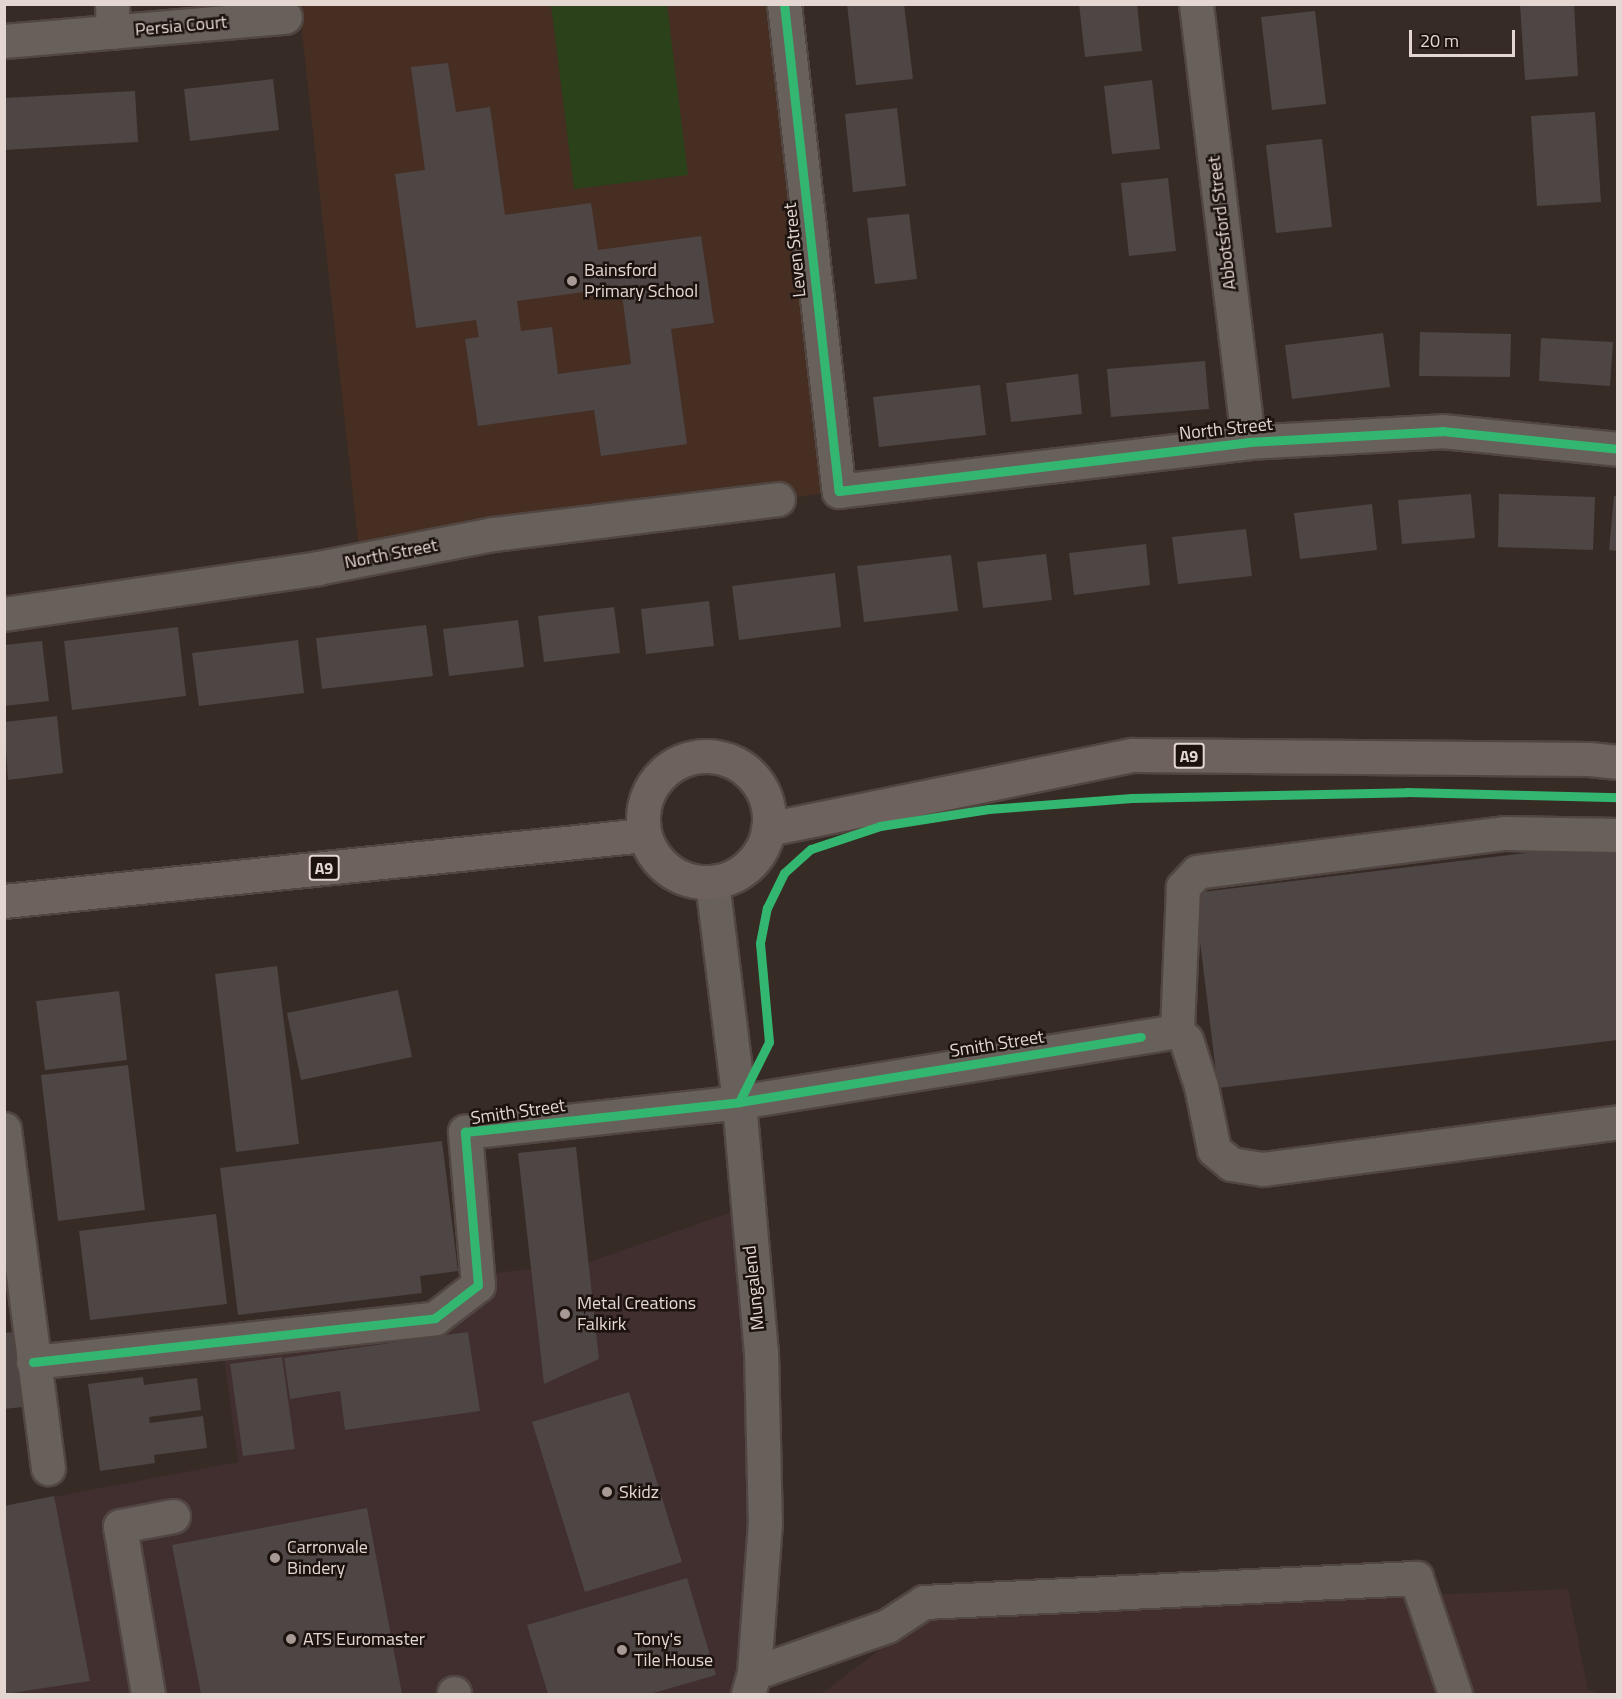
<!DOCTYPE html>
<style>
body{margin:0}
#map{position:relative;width:1622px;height:1699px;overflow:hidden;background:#362b25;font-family:"Titillium Web",sans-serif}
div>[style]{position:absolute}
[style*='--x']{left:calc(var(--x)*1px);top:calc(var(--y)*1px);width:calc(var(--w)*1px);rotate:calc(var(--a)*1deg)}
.commercial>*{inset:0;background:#412e2e}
.industrial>*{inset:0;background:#412e2d}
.built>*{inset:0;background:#462e23}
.green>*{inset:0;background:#2b411a}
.building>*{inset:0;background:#4e4545}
.roads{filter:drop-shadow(2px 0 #514641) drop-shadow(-2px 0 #514641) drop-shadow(0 2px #514641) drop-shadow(0 -2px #514641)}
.minor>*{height:33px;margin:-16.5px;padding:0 16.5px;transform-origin:16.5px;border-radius:16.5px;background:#68605b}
.major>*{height:33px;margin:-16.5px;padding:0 16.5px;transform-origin:16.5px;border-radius:16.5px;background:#6e625e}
.major>.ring{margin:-16.5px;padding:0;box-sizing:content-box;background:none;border:33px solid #6e625e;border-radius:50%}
.cycleway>*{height:9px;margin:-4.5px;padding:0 4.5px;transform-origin:4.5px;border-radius:4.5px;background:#33b770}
.dots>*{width:16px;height:16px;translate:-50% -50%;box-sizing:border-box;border:3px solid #1c130f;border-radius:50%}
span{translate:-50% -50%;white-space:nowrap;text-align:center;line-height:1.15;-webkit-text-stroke:5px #1c130f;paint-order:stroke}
.shield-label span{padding:2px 4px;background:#1c130f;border:2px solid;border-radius:4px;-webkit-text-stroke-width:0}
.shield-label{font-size:16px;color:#e4d6d0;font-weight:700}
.street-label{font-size:18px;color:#e4d6d0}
.poi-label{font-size:18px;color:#e4d6d0}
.left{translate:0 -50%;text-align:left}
.frame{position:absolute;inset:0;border:6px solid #e4d6d0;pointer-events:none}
.scale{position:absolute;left:1409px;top:30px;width:106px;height:27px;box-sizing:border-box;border:3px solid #e4d6d0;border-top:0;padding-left:8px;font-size:18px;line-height:21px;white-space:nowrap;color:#e4d6d0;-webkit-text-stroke:4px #1c130f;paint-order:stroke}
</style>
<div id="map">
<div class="commercial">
<div style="clip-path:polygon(746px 1207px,761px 1352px,748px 1694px,5px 1694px,5px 1506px,238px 1462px,222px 1342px,435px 1318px,477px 1275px,589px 1262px)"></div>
</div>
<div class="industrial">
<div style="clip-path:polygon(1568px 1589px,1588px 1690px,1604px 1694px,821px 1694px,923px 1617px)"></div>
</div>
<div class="built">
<div style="clip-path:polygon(299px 5px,784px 5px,839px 491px,360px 560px)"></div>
</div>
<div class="green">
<div style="clip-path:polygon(551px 5px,667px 5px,688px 175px,574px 189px)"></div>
</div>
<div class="building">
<div style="clip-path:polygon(847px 4px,904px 4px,913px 79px,856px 85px)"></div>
<div style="clip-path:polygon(1079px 4px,1137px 4px,1142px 51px,1085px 57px)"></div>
<div style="clip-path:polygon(1520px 4px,1574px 4px,1578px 76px,1525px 80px)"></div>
<div style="clip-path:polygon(1315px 11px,1326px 104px,1272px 110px,1261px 17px)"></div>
<div style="clip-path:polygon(evenodd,448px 63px,456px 112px,490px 107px,505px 215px,591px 203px,598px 250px,701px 236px,714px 323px,671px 329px,687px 444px,601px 456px,594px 410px,478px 426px,465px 339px,479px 337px,476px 320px,416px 328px,395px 174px,425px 170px,411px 67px,448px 63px,621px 287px,631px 364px,558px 374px,552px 327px,521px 331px,517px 301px,621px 287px)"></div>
<div style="clip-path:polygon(273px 79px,279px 130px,190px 141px,184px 89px)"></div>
<div style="clip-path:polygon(1152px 80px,1160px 149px,1112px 154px,1104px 86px)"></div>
<div style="clip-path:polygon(135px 91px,138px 142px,4px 150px,4px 98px)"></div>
<div style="clip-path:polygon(897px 108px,906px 186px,853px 192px,845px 114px)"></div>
<div style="clip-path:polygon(1595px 112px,1601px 202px,1537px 206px,1531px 116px)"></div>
<div style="clip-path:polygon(1322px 139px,1332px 227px,1276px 233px,1266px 145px)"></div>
<div style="clip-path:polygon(1168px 178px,1176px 251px,1129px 256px,1121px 183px)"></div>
<div style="clip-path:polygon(909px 214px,917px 279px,875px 284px,867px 218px)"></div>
<div style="clip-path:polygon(1420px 332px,1511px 334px,1510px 377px,1419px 376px)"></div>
<div style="clip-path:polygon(1383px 333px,1390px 387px,1292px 399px,1285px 345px)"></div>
<div style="clip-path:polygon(1541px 338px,1613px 342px,1610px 386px,1539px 381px)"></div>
<div style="clip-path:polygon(1205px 361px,1209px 409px,1111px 417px,1107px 369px)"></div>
<div style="clip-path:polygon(1078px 374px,1082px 414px,1011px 422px,1006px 383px)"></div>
<div style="clip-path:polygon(980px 385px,986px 435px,879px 447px,873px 397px)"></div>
<div style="clip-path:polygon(1471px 494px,1475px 538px,1402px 544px,1398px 500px)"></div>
<div style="clip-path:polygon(1499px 494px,1595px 497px,1593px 550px,1498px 547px)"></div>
<div style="clip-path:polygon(1614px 496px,1618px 496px,1618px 551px,1609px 550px)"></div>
<div style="clip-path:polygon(1372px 504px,1377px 550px,1300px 559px,1294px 513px)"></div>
<div style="clip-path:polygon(1246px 529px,1252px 576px,1178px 584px,1172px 537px)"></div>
<div style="clip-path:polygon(1146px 544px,1150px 585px,1074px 595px,1069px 553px)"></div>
<div style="clip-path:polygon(1046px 554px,1052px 600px,983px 608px,977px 562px)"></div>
<div style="clip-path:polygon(951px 555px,958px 611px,864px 622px,857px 566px)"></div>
<div style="clip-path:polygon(835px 573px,841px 627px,739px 640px,732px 586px)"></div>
<div style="clip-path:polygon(709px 601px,714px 646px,646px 654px,641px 609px)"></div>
<div style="clip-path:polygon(614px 607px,620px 653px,544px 662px,538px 616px)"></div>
<div style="clip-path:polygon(518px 620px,524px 667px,449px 676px,443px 629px)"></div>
<div style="clip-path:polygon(426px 625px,433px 676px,322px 689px,316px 638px)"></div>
<div style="clip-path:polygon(178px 627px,186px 696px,72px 710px,64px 641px)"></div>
<div style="clip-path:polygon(298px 640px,304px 693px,199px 706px,192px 653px)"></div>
<div style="clip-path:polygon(42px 641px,49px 701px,4px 706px,4px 645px)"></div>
<div style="clip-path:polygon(57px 716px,63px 773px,8px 780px,4px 722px)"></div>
<div style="clip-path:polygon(1618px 842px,1618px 1040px,1218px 1088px,1194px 893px)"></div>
<div style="clip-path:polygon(277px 966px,299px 1144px,236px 1152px,215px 974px)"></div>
<div style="clip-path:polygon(398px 990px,412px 1057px,301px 1080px,287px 1013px)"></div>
<div style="clip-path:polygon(119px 991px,127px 1060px,45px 1070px,36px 1001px)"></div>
<div style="clip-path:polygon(128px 1065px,145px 1210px,58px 1221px,41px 1075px)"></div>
<div style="clip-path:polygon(442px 1141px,458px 1271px,420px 1276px,422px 1293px,238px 1315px,220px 1168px)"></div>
<div style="clip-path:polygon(576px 1147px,599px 1359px,544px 1384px,518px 1153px)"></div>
<div style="clip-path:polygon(216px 1214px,227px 1304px,90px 1320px,79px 1231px)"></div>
<div style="clip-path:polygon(13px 1332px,22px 1407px,4px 1409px,4px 1333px)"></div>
<div style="clip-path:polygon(468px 1332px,480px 1411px,345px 1430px,340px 1391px,290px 1399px,284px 1358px)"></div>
<div style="clip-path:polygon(282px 1357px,295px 1449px,243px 1456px,230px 1364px)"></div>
<div style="clip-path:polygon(143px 1377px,144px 1385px,197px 1378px,201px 1410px,149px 1417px,150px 1423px,203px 1416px,207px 1448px,154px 1455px,155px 1463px,100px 1471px,88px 1384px)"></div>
<div style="clip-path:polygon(629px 1392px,682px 1562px,585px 1592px,532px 1422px)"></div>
<div style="clip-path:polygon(54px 1496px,90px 1681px,5px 1694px,4px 1506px)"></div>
<div style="clip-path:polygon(367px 1508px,402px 1694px,201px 1694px,172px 1545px)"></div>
<div style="clip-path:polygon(687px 1578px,716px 1675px,650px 1694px,548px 1694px,527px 1625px)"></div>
</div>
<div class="roads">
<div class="minor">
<div style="--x:112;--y:4;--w:28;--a:88"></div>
<div style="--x:784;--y:4;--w:490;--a:83.6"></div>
<div style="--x:839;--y:491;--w:412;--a:-6.8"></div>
<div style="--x:1248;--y:442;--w:194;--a:-3.2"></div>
<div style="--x:1442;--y:431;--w:177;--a:5.8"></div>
<div style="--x:1196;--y:4;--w:441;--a:83.2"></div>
<div style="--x:4;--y:41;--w:282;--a:-4.9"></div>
<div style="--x:4;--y:614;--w:317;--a:-8.3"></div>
<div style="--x:318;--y:568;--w:178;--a:-11"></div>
<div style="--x:493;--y:534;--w:287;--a:-7"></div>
<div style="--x:1618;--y:835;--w:114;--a:-179"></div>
<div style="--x:1504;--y:833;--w:309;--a:172.8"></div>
<div style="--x:1197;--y:872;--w:21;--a:133"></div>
<div style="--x:1183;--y:887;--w:144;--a:92.4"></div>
<div style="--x:1177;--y:1031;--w:13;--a:45"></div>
<div style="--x:1186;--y:1040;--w:48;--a:71.9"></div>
<div style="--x:1201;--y:1086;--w:65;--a:78.5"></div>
<div style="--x:1214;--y:1150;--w:22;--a:39"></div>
<div style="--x:1231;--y:1164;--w:32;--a:9"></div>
<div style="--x:1263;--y:1169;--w:358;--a:-7.5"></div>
<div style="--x:712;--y:882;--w:222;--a:83"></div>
<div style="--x:739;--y:1102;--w:251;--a:85"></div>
<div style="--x:761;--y:1352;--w:170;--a:88.7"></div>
<div style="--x:765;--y:1522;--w:151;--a:94.2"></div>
<div style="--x:754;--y:1673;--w:22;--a:106"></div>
<div style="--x:4;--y:1129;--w:342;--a:82.6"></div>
<div style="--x:33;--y:1362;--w:404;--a:-6.2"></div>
<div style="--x:435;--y:1318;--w:54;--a:-37.5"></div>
<div style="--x:478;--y:1285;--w:154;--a:-94.9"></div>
<div style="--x:465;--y:1132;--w:276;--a:-6.2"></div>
<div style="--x:739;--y:1102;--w:444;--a:-9.2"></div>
<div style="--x:754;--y:1673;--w:141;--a:-19.5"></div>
<div style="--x:887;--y:1626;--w:44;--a:-33"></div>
<div style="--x:924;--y:1602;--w:493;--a:-2.8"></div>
<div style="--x:1416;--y:1578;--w:122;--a:71.4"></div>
<div style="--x:454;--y:1693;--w:1;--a:90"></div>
<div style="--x:148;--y:1694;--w:170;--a:-99.5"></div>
<div style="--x:120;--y:1526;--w:54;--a:-10.7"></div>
</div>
<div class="major">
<div class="ring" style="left:643px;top:756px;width:93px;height:93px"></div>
<div style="--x:768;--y:829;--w:371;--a:-11.5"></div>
<div style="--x:1132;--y:755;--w:457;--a:0.5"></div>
<div style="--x:1589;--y:759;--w:29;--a:6"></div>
<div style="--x:4;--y:901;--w:643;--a:-5.89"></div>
</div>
</div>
<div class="cycleway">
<div style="--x:784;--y:4;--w:490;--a:83.6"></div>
<div style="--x:839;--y:491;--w:412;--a:-6.8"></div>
<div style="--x:1248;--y:442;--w:194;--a:-3.2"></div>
<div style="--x:1442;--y:431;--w:177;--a:5.8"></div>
<div style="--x:739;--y:1102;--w:67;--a:-63.4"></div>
<div style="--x:769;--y:1042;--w:99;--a:-95.2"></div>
<div style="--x:760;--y:943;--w:36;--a:-79"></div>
<div style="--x:767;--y:908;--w:39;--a:-64"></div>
<div style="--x:784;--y:873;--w:36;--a:-42"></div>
<div style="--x:811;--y:849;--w:73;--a:-18.4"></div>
<div style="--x:880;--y:826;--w:110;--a:-8.9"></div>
<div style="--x:989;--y:809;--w:143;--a:-4.4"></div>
<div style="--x:1132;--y:798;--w:275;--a:-1.2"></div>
<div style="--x:1407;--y:792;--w:211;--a:1.4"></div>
<div style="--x:33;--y:1362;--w:404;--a:-6.2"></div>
<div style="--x:435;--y:1318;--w:54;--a:-37.5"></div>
<div style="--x:478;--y:1285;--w:154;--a:-94.9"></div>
<div style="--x:465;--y:1132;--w:276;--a:-6.2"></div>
<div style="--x:739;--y:1102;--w:407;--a:-9.2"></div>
</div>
<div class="dots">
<div style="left:572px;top:281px;background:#a79a94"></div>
<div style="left:565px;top:1314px;background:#a79a94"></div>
<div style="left:607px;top:1492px;background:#a79a94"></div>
<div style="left:275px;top:1558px;background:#a79a94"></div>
<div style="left:291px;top:1639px;background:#a79a94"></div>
<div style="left:622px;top:1650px;background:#a79a94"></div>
</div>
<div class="shield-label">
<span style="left:1189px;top:756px">A9</span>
<span style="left:324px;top:868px">A9</span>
</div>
<div class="street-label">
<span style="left:181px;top:26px;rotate:-5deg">Persia Court</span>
<span style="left:1222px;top:223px;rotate:-97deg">Abbotsford Street</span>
<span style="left:795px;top:250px;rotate:-96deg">Leven Street</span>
<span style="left:1226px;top:429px;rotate:-6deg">North Street</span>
<span style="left:391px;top:554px;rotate:-11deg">North Street</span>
<span style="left:997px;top:1044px;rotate:-9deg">Smith Street</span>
<span style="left:518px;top:1112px;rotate:-8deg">Smith Street</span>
<span style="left:754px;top:1288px;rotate:-96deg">Mungalend</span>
</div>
<div class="poi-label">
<span class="left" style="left:584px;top:281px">Bainsford<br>Primary School</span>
<span class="left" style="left:577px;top:1314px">Metal Creations<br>Falkirk</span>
<span class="left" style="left:619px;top:1492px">Skidz</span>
<span class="left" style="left:287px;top:1558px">Carronvale<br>Bindery</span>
<span class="left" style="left:303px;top:1639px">ATS Euromaster</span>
<span class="left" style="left:634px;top:1650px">Tony's<br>Tile House</span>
</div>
<div class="frame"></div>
<div class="scale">20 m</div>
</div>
